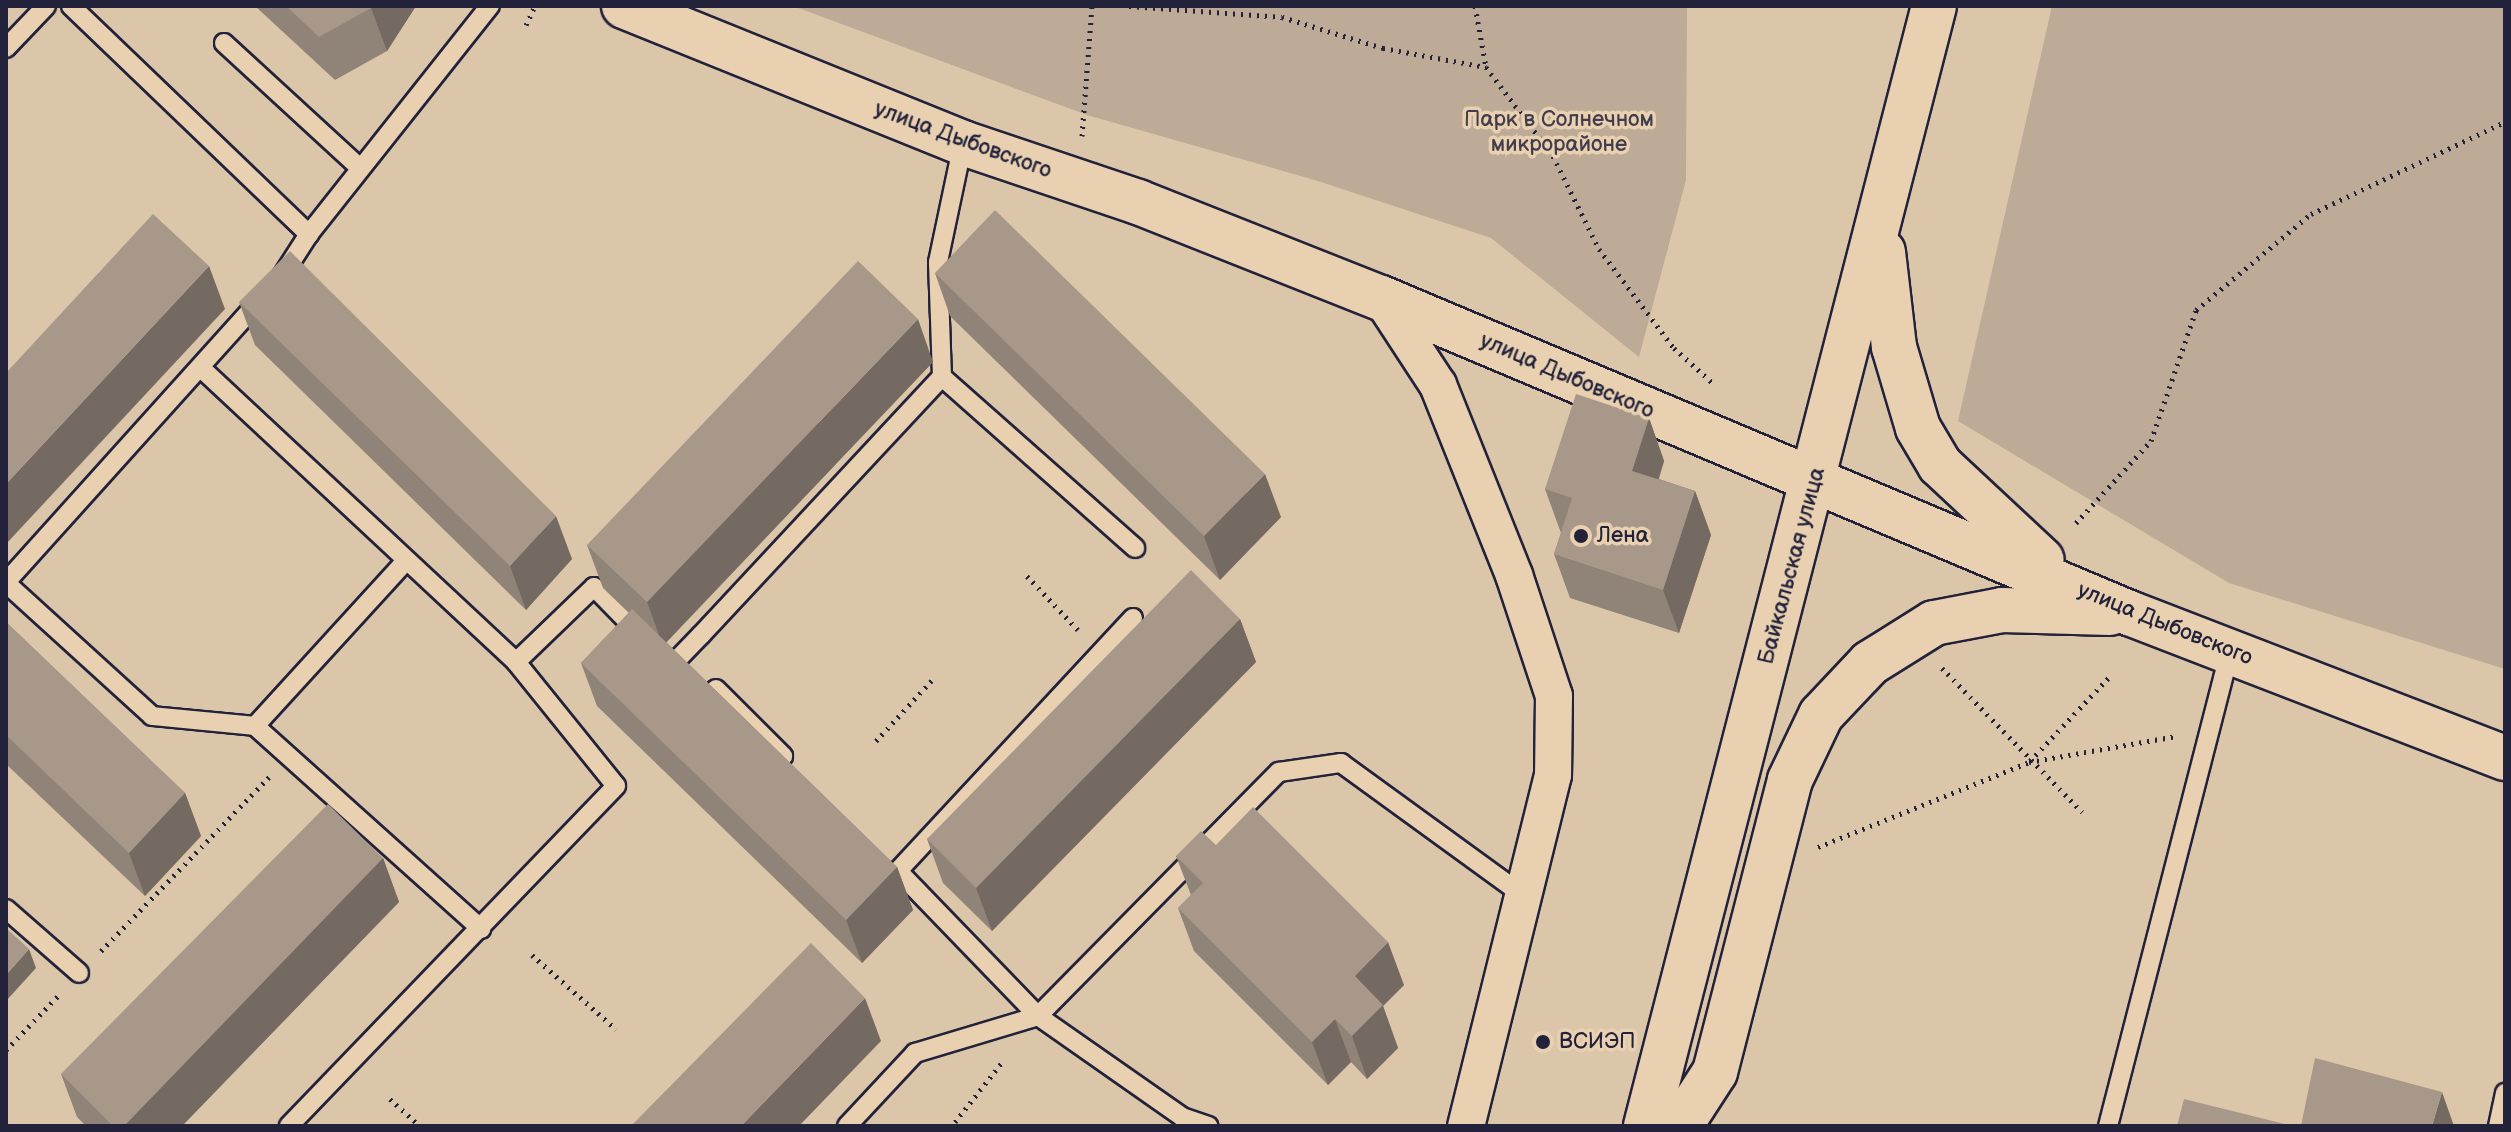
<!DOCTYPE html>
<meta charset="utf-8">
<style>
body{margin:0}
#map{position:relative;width:2511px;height:1132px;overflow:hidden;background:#dcc6a9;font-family:"Balsamiq Sans",sans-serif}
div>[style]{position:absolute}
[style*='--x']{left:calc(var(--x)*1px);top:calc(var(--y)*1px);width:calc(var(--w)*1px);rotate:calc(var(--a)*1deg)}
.green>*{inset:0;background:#bdaa97}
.path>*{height:5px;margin-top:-2.5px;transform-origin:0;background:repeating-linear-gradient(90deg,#22223b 0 2px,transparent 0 8px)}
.roads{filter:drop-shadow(2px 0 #22223b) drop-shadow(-2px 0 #22223b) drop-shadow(0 2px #22223b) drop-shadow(0 -2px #22223b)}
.lane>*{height:18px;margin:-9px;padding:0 9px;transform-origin:9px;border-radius:9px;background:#e8d0b0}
.street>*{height:36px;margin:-18px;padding:0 18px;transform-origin:18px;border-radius:18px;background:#e8d0b0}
.secondary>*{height:44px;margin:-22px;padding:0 22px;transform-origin:22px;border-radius:22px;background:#e8d0b0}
.wall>*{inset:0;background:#908377}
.shaded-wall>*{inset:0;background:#756a61}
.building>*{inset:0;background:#a7988a}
.dots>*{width:22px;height:22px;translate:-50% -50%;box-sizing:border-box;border:4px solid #e8d0b0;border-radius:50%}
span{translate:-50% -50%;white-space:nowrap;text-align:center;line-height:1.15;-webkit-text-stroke:7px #e8d0b0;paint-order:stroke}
.park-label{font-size:22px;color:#413d4d}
.street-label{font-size:22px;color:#22223b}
.poi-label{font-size:22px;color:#22223b}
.left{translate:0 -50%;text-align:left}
.frame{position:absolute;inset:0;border:8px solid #22223b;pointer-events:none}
</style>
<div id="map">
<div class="green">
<div style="clip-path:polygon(793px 6px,1687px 6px,1686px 180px,1639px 357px,1491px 238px,1318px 181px,1087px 115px)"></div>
<div style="clip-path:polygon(2052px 6px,2505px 6px,2505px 669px,2229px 583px,1958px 421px)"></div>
</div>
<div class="path">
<div style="--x:1129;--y:6;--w:153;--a:4.1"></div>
<div style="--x:1282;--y:17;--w:106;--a:17.1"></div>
<div style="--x:1383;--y:48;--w:105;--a:10.5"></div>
<div style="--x:1475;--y:6;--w:62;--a:79.8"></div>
<div style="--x:1486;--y:67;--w:111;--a:53"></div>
<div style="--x:1553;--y:156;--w:104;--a:63.7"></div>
<div style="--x:1599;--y:249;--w:124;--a:52.9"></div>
<div style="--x:1674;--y:348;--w:55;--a:42.1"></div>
<div style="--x:526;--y:25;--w:21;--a:-65"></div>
<div style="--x:1082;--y:136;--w:130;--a:-85.6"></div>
<div style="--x:2076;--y:523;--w:111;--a:-47.6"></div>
<div style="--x:2151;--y:441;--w:139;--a:-71"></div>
<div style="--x:2196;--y:310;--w:150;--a:-39.9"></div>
<div style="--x:2311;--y:214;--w:215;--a:-25.4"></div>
<div style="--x:1027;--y:576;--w:74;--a:46.6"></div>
<div style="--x:1942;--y:668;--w:201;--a:45.8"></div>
<div style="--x:876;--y:741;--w:84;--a:-47.4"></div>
<div style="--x:2030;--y:761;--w:120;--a:-46.7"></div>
<div style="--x:1818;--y:847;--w:227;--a:-21.9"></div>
<div style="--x:2029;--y:762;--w:150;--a:-10"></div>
<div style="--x:101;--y:951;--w:242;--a:-46"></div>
<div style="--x:532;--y:955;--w:112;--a:41.4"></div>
<div style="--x:6;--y:1050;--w:75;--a:-46.1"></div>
<div style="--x:390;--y:1099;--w:40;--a:42"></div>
<div style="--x:955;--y:1122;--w:78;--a:-51.8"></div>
</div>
<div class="roads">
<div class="lane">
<div style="--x:71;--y:6;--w:330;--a:43.8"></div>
<div style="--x:224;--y:43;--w:185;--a:42.6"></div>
<div style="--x:6;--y:48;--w:58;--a:-46.4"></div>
<div style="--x:282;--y:276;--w:50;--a:-57.3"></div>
<div style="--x:309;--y:234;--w:291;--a:-51.6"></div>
<div style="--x:201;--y:368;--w:431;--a:43"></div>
<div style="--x:516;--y:662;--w:159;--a:51.1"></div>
<div style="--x:616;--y:786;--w:472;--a:133.9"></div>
<div style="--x:942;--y:377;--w:258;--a:41.5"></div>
<div style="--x:6;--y:582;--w:378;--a:-48"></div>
<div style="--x:6;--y:583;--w:197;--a:42.3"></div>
<div style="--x:152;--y:716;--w:103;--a:5.5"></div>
<div style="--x:255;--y:726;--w:304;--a:41.9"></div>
<div style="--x:1133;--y:618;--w:345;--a:132.9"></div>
<div style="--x:898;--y:871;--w:202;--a:46"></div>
<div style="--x:1038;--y:1016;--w:176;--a:35"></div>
<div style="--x:1182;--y:1117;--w:28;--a:19"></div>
<div style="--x:664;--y:657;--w:11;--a:45"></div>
<div style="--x:672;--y:665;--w:42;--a:-46"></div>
<div style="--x:701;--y:635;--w:353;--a:-47"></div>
<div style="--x:942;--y:377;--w:115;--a:-92"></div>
<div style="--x:938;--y:262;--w:122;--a:-78.1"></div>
<div style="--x:516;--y:662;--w:108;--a:-43.9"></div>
<div style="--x:594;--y:587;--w:66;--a:45.6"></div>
<div style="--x:716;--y:689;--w:95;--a:45"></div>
<div style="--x:255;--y:726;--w:222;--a:-47.6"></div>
<div style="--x:6;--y:909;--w:97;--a:41.2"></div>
<div style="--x:847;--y:1126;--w:100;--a:-47"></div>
<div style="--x:915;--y:1053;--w:128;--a:-16.7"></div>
<div style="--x:1038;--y:1016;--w:343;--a:-45.4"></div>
<div style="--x:1279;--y:772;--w:63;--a:-8.3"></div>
<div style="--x:1341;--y:763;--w:225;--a:36"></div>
<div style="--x:2108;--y:1126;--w:490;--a:-75.6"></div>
<div style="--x:2498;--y:1126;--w:34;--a:-78"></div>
</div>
<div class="street">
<div style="--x:1381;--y:298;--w:104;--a:56.8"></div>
<div style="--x:1438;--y:385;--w:205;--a:68.2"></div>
<div style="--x:1514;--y:575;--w:127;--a:71.7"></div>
<div style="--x:1554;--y:696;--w:79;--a:90.7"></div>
<div style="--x:1553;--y:775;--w:362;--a:103.9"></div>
</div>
<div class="secondary">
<div style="--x:624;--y:6;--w:366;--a:22"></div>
<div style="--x:963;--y:143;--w:185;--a:18.6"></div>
<div style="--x:1138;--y:202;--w:261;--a:21.6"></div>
<div style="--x:1381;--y:298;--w:812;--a:22.84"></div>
<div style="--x:2129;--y:613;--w:403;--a:21.1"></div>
<div style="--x:1883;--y:252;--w:96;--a:83.4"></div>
<div style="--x:1894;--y:347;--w:84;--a:73.5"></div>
<div style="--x:1918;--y:428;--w:43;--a:59.3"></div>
<div style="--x:1940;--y:465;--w:139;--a:43"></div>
<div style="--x:1646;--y:1126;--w:1156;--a:-75.58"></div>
<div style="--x:1680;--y:1126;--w:64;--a:-57.1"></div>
<div style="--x:1715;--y:1072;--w:301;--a:-75.6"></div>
<div style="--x:1790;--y:780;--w:72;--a:-64.5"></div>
<div style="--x:1821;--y:715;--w:71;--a:-46.7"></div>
<div style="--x:1870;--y:663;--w:75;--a:-32"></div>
<div style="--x:1934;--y:623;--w:69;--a:-10.8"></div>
<div style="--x:2002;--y:610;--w:108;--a:1.6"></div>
</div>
</div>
<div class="wall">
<div style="clip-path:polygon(255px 6px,416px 6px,387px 51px,335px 80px)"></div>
<div style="clip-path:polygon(935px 273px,1281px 517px,1220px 580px,950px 316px)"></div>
<div style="clip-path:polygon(239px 302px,572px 559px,526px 610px,255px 345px)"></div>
<div style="clip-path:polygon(933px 362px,666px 642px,897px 867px,913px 910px,862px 963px,597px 706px,581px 663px,629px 613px,603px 588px,587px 545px)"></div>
<div style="clip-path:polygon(1649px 418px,1664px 461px,1659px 479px,1695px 491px,1711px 535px,1679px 633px,1570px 598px,1554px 554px,1561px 533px,1545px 489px)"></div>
<div style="clip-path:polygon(1240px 619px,1256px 662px,992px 931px,943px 883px,927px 839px)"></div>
<div style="clip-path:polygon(6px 622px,185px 793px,201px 836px,145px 896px,6px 764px)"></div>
<div style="clip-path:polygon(1216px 845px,1404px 985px,1383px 1006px,1398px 1048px,1367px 1079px,1351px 1062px,1328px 1085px,1194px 951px,1178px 908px,1191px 895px,1176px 856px)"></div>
<div style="clip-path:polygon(383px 858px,399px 902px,182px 1126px,86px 1126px,77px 1117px,61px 1074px)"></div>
</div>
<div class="shaded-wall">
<div style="clip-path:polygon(372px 6px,416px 6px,387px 51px,371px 8px)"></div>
<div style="clip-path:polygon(209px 266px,225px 309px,6px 544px,6px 484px)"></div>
<div style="clip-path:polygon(918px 319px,933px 362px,663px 646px,647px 602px)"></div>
<div style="clip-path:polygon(1649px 418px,1664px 461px,1647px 514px,1632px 471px)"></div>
<div style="clip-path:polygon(1265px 474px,1281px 517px,1220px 580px,1204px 536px)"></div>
<div style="clip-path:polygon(1695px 491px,1711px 535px,1679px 633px,1663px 590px)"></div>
<div style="clip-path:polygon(556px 516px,572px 559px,526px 610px,510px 566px)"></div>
<div style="clip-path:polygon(1240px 619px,1256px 662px,992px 931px,976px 888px)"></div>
<div style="clip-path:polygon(185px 793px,201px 836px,145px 896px,129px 853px)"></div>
<div style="clip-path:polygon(383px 858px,399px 902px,182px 1126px,124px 1126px)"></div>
<div style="clip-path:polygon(897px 867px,913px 910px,862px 963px,846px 920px)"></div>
<div style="clip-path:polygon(1388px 942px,1404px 985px,1383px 1006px,1398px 1048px,1367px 1079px,1352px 1036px,1355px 976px)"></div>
<div style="clip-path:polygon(29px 949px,36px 968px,6px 1001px,6px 975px)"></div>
<div style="clip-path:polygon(865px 998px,881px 1041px,799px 1126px,741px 1126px)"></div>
<div style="clip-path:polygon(1335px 1019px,1351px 1062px,1328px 1085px,1312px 1042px)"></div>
<div style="clip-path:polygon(2442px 1092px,2454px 1126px,2432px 1126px)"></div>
</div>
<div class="building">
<div style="clip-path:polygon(286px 6px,372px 6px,371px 8px,319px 37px)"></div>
<div style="clip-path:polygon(995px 210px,1265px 474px,1204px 536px,935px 273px)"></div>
<div style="clip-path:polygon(153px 214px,209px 266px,6px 484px,6px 373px)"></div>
<div style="clip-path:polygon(290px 251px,556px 516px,510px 566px,239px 302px)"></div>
<div style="clip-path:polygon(858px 261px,918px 319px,647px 602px,587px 545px)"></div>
<div style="clip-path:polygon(1576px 394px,1649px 418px,1632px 471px,1695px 491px,1663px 590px,1554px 554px,1572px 498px,1545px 489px)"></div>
<div style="clip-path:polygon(1191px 570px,1240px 619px,976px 888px,927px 839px)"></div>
<div style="clip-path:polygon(632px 609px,897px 867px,846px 920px,581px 663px)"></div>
<div style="clip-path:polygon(6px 622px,185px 793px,129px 853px,6px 735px)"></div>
<div style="clip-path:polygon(328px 804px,383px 858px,124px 1126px,113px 1126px,61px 1074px)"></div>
<div style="clip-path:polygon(1253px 807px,1388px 942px,1355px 976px,1383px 1005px,1352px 1036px,1335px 1019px,1312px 1042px,1178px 908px,1203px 883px,1176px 856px,1201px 831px,1216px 845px)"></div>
<div style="clip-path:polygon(6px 928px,29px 949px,6px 975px)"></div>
<div style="clip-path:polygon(811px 943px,865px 998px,741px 1126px,631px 1126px)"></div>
<div style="clip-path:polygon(2315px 1058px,2442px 1092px,2432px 1126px,2301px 1126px)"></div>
<div style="clip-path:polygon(2184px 1099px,2293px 1126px,2177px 1126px)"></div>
</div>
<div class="dots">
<div style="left:1581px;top:536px;background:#22223b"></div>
<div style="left:1543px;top:1042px;background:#22223b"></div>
</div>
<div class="park-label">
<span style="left:1559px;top:132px">Парк в Солнечном<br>микрорайоне</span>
</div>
<div class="street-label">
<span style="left:963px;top:140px;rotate:20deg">улица Дыбовского</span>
<span style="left:1567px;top:376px;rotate:23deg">улица Дыбовского</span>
<span style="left:1792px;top:566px;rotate:-75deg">Байкальская улица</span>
<span style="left:2165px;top:624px;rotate:22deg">улица Дыбовского</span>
</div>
<div class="poi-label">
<span class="left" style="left:1597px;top:536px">Лена</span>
<span class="left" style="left:1559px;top:1042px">ВСИЭП</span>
</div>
<div class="frame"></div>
</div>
